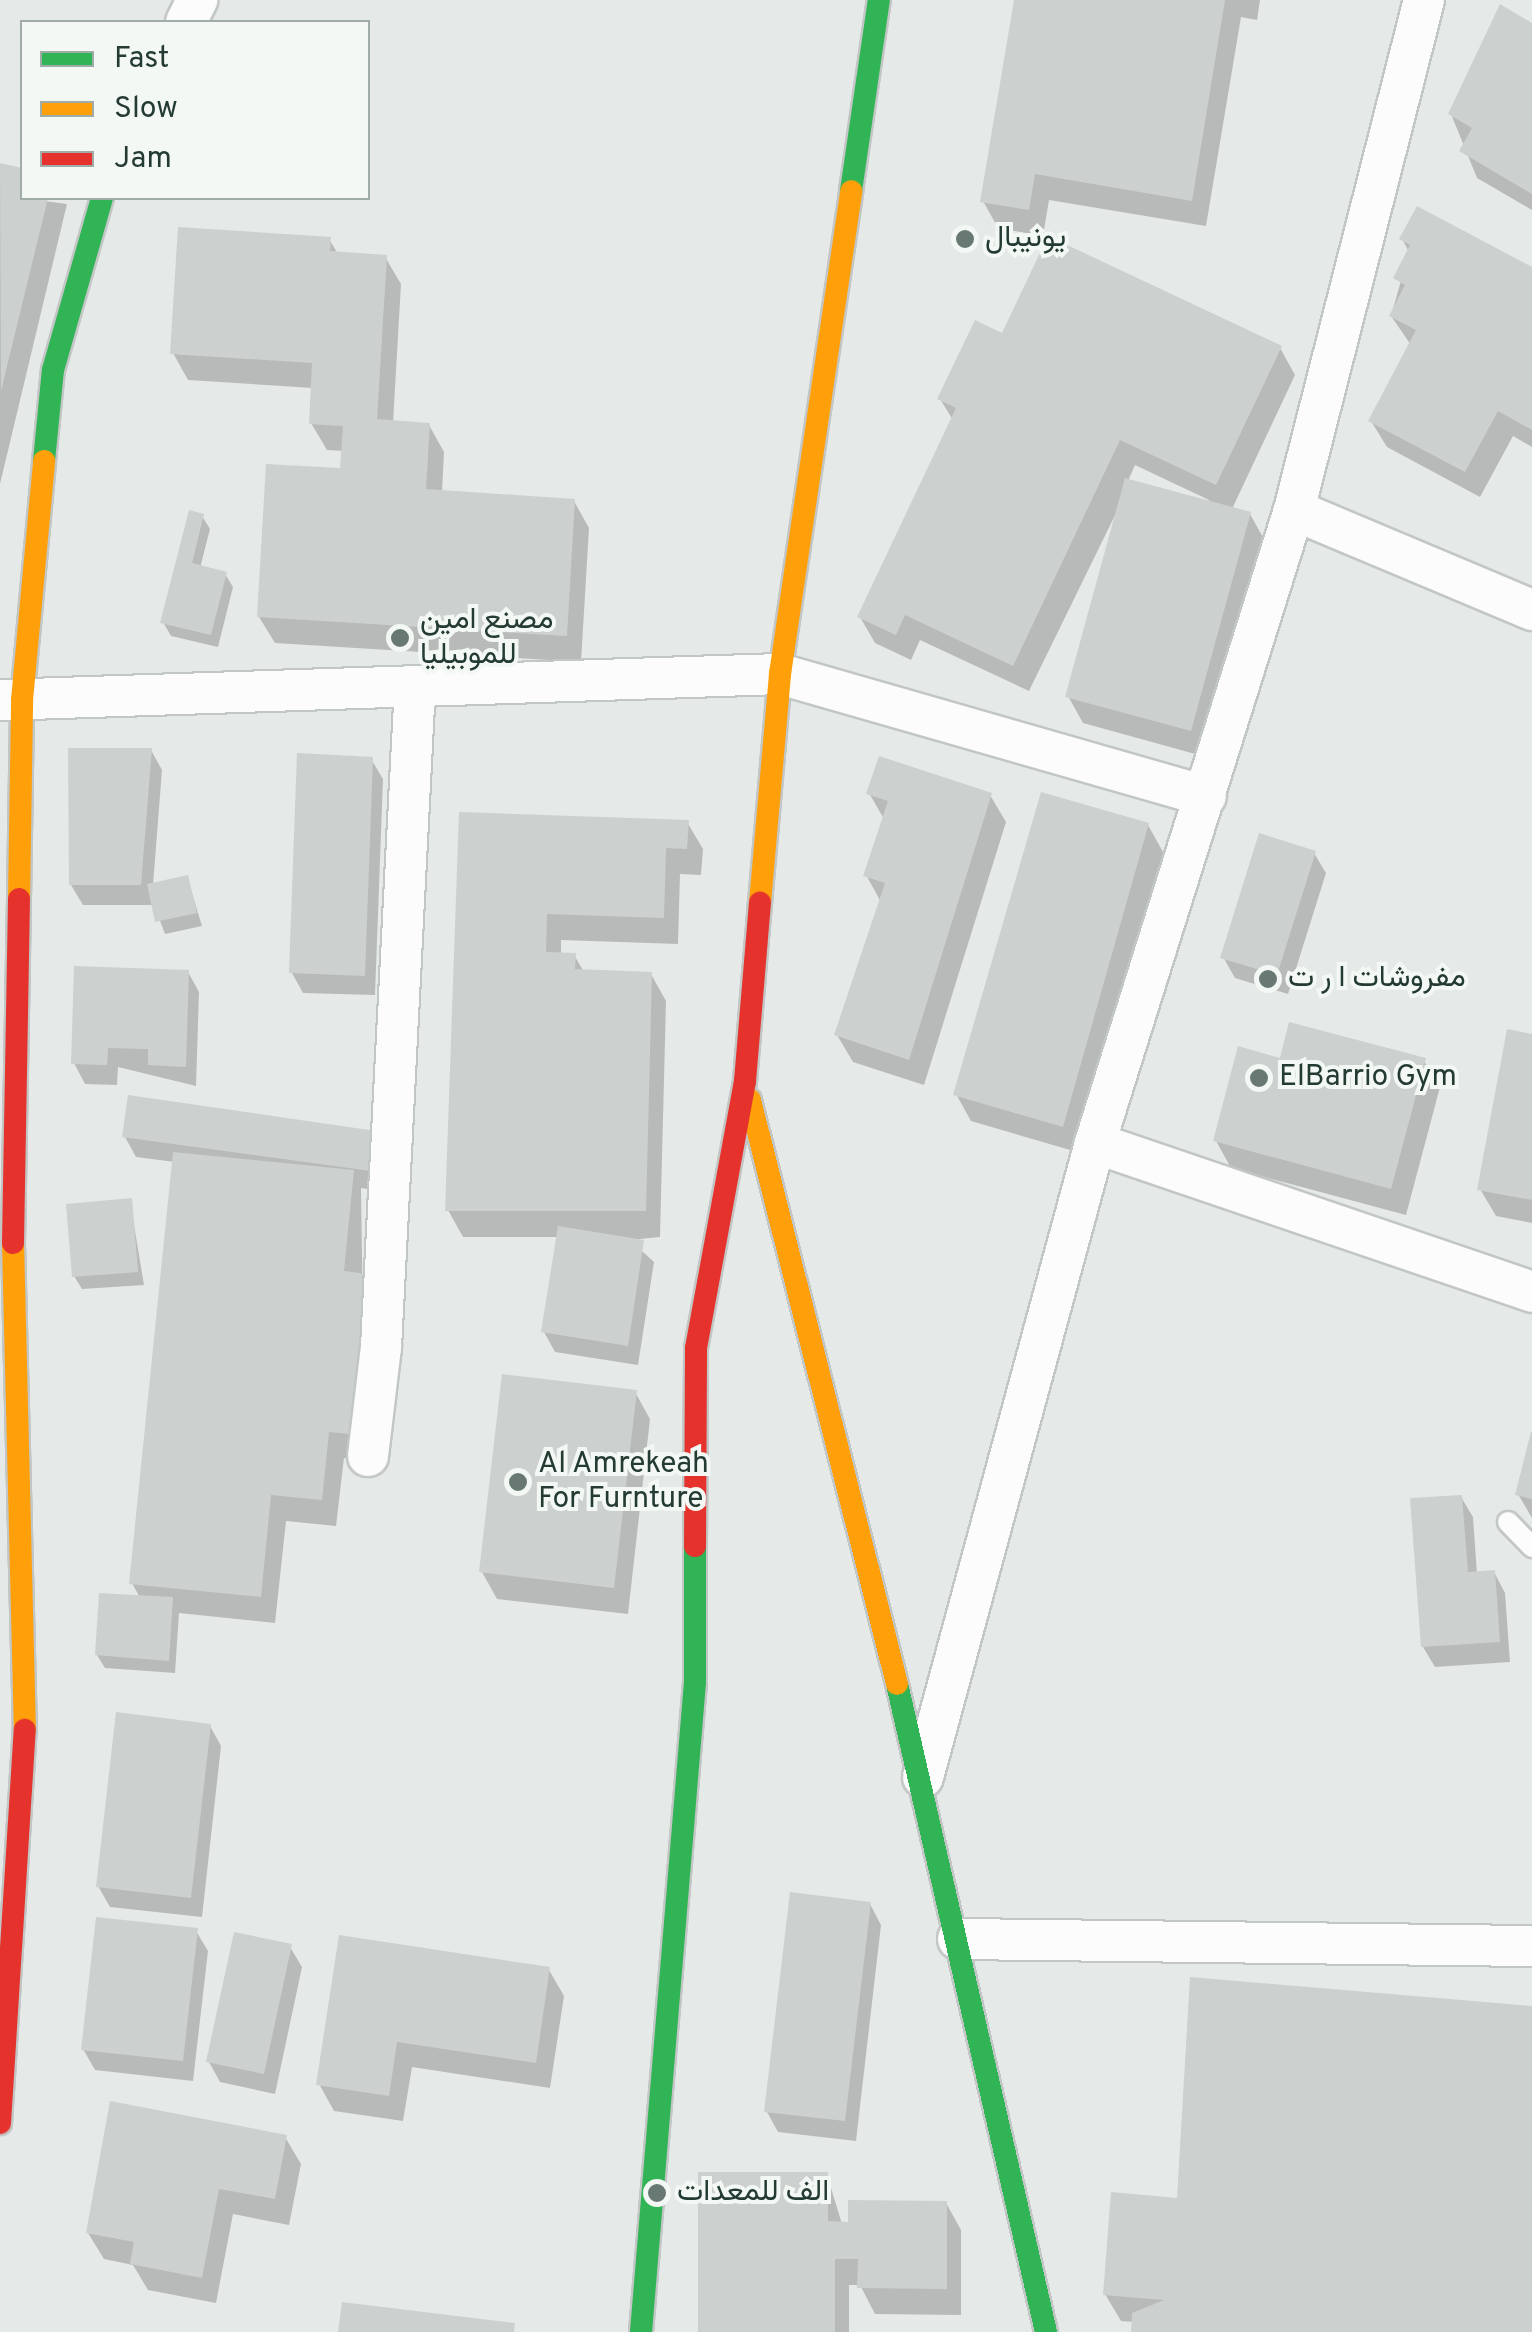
<!DOCTYPE html>
<meta charset="utf-8">
<style>
body{margin:0}
#map{position:relative;width:1532px;height:2332px;overflow:hidden;background:#e5e9e7;font-family:Overpass,Vazirmatn,sans-serif}
div>[style]{position:absolute}
[style*='--x']{left:calc(var(--x)*1px);top:calc(var(--y)*1px);width:calc(var(--w)*1px);rotate:calc(var(--a)*1deg)}
.shadow>*{inset:0;background:#0003}
.building>*{inset:0;background:#ccd1cf}
.roads{filter:drop-shadow(2px 0 #c2c6c4) drop-shadow(-2px 0 #c2c6c4) drop-shadow(0 2px #c2c6c4) drop-shadow(0 -2px #c2c6c4)}
.lane>*{height:20px;margin:-10px;padding:0 10px;transform-origin:10px;border-radius:10px;background:#fbfcfb}
.street>*{height:40px;margin:-20px;padding:0 20px;transform-origin:20px;border-radius:20px;background:#fbfcfb}
.fast>*{height:22px;margin:-11px;padding:0 11px;transform-origin:11px;border-radius:11px;background:#30b455}
.slow>*{height:22px;margin:-11px;padding:0 11px;transform-origin:11px;border-radius:11px;background:#ff9f0a}
.jam>*{height:22px;margin:-11px;padding:0 11px;transform-origin:11px;border-radius:11px;background:#e5322d}
.dots>*{width:28px;height:28px;translate:-50% -50%;box-sizing:border-box;border:5px solid #f3f8f5;border-radius:50%}
span{translate:-50% -50%;white-space:nowrap;text-align:center;line-height:1.15;-webkit-text-stroke:8px #f3f8f5;paint-order:stroke}
.poi-label{font-size:30px;color:#243b33}
.left{translate:0 -50%;text-align:left}
.legend{position:absolute;left:20px;top:20px;width:350px;height:180px;box-sizing:border-box;background:#f3f8f5;border:2px solid #a0aca7;margin:0;padding:12px 18px;list-style:none;font-size:30px;color:#243b33}
.legend li{display:flex;align-items:center;gap:20px;height:50px}
.legend b{width:50px;border:2px solid #a0aca7}
</style>
<div id="map">
<div class="shadow">
<div style="clip-path:polygon(1017px 0,1260px 0,1257px 20px,1241px 17px,1206px 226px,1049px 200px,1043px 236px,998px 228px,983px 201px)"></div>
<div style="clip-path:polygon(1501px 7px,1532px 25px,1532px 210px,1477px 178px,1451px 114px)"></div>
<div style="clip-path:polygon(0 165px,22px 170px,22px 198px,67px 204px,0 484px)"></div>
<div style="clip-path:polygon(329px 239px,338px 254px,385px 257px,401px 284px,393px 423px,429px 425px,444px 452px,442px 493px,574px 501px,589px 528px,581px 662px,275px 643px,259px 617px,342px 470px,344px 451px,327px 450px,311px 423px,313px 388px,188px 380px,173px 353px)"></div>
<div style="clip-path:polygon(1402px 239px,1532px 270px,1532px 447px,1513px 436px,1480px 497px,1387px 447px,1371px 421px,1411px 345px,1391px 316px,1409px 252px)"></div>
<div style="clip-path:polygon(evenodd,1004px 336px,1280px 348px,1295px 375px,1232px 509px,1250px 514px,1265px 541px,1206px 757px,1083px 723px,1068px 696px,1121px 503px,1029px 691px,920px 640px,911px 660px,875px 643px,860px 617px,953px 420px,940px 399px,1004px 336px,1135px 465px,1209px 500px,1208px 503px,1128px 481px,1135px 465px)"></div>
<div style="clip-path:polygon(202px 516px,210px 529px,200px 568px,225px 574px,233px 587px,218px 647px,171px 636px,163px 622px)"></div>
<div style="clip-path:polygon(151px 750px,162px 770px,153px 885px,187px 877px,202px 926px,165px 934px,154px 905px,83px 905px,71px 885px)"></div>
<div style="clip-path:polygon(371px 759px,383px 779px,375px 995px,303px 993px,292px 973px)"></div>
<div style="clip-path:polygon(869px 793px,990px 795px,1006px 822px,924px 1085px,853px 1062px,837px 1035px,881px 902px,866px 875px,884px 819px)"></div>
<div style="clip-path:polygon(461px 814px,687px 822px,703px 849px,701px 875px,680px 874px,678px 944px,561px 940px,561px 955px,574px 955px,584px 972px,651px 974px,666px 1001px,660px 1237px,630px 1240px,654px 1262px,638px 1365px,555px 1352px,544px 1332px,559px 1237px,463px 1237px,448px 1210px)"></div>
<div style="clip-path:polygon(1148px 825px,1163px 852px,1077px 1152px,971px 1121px,956px 1094px)"></div>
<div style="clip-path:polygon(1314px 853px,1326px 873px,1288px 994px,1235px 978px,1223px 957px)"></div>
<div style="clip-path:polygon(188px 972px,199px 992px,196px 1086px,118px 1067px,117px 1085px,85px 1084px,74px 1063px)"></div>
<div style="clip-path:polygon(1532px 1036px,1532px 1223px,1496px 1216px,1480px 1189px)"></div>
<div style="clip-path:polygon(1282px 1061px,1424px 1061px,1440px 1087px,1406px 1215px,1231px 1168px,1216px 1141px)"></div>
<div style="clip-path:polygon(375px 1133px,381px 1191px,361px 1188px,365px 1460px,344px 1458px,336px 1526px,286px 1521px,275px 1623px,179px 1613px,175px 1673px,105px 1668px,97px 1655px,140px 1598px,132px 1583px,175px 1162px,136px 1157px,125px 1137px)"></div>
<div style="clip-path:polygon(130px 1201px,144px 1285px,82px 1289px,74px 1276px)"></div>
<div style="clip-path:polygon(635px 1392px,650px 1419px,628px 1614px,497px 1599px,482px 1572px)"></div>
<div style="clip-path:polygon(1532px 1437px,1532px 1518px,1518px 1494px)"></div>
<div style="clip-path:polygon(1461px 1497px,1473px 1517px,1477px 1574px,1494px 1572px,1505px 1593px,1510px 1662px,1435px 1667px,1423px 1647px)"></div>
<div style="clip-path:polygon(210px 1726px,221px 1746px,202px 1917px,110px 1907px,98px 1886px)"></div>
<div style="clip-path:polygon(870px 1904px,881px 1925px,856px 2141px,778px 2132px,767px 2112px)"></div>
<div style="clip-path:polygon(196px 1931px,208px 1951px,193px 2081px,95px 2070px,83px 2049px)"></div>
<div style="clip-path:polygon(341px 1938px,549px 1970px,564px 1996px,550px 2088px,412px 2067px,403px 2121px,334px 2111px,319px 2084px)"></div>
<div style="clip-path:polygon(290px 1947px,302px 1967px,275px 2094px,220px 2082px,209px 2062px)"></div>
<div style="clip-path:polygon(1532px 2009px,1532px 2332px,1133px 2332px,1134px 2322px,1121px 2321px,1105px 2294px,1179px 2200px)"></div>
<div style="clip-path:polygon(285px 2137px,301px 2164px,289px 2225px,233px 2214px,216px 2303px,148px 2290px,133px 2265px,104px 2259px,88px 2233px)"></div>
<div style="clip-path:polygon(827px 2175px,842px 2224px,946px 2203px,961px 2230px,961px 2315px,875px 2314px,860px 2285px,849px 2285px,849px 2332px,700px 2332px)"></div>
</div>
<div class="building">
<div style="clip-path:polygon(1014px 0,1225px 0,1192px 201px,1035px 174px,1029px 210px,980px 202px)"></div>
<div style="clip-path:polygon(1500px 4px,1532px 23px,1532px 194px,1459px 151px,1472px 128px,1448px 114px)"></div>
<div style="clip-path:polygon(0 163px,22px 168px,22px 198px,48px 198px,1px 391px)"></div>
<div style="clip-path:polygon(1417px 206px,1532px 267px,1532px 430px,1498px 411px,1465px 472px,1368px 421px,1416px 330px,1389px 316px,1405px 285px,1393px 278px,1410px 245px,1399px 239px)"></div>
<div style="clip-path:polygon(178px 227px,331px 237px,330px 251px,387px 255px,377px 419px,430px 423px,426px 489px,575px 499px,567px 636px,257px 617px,266px 464px,340px 468px,343px 426px,309px 424px,312px 363px,170px 354px)"></div>
<div style="clip-path:polygon(1048px 236px,1282px 346px,1216px 485px,1120px 440px,1013px 666px,905px 615px,896px 635px,857px 617px,956px 408px,937px 399px,975px 320px,1002px 333px)"></div>
<div style="clip-path:polygon(1125px 478px,1251px 512px,1191px 731px,1065px 697px)"></div>
<div style="clip-path:polygon(189px 510px,204px 514px,192px 563px,227px 572px,211px 635px,160px 623px)"></div>
<div style="clip-path:polygon(68px 748px,152px 748px,141px 885px,69px 885px)"></div>
<div style="clip-path:polygon(297px 753px,373px 757px,365px 976px,289px 973px)"></div>
<div style="clip-path:polygon(879px 756px,992px 793px,909px 1060px,834px 1035px,885px 883px,863px 876px,888px 801px,866px 794px)"></div>
<div style="clip-path:polygon(1041px 792px,1149px 823px,1063px 1127px,953px 1095px)"></div>
<div style="clip-path:polygon(459px 812px,689px 820px,687px 849px,666px 848px,664px 918px,547px 914px,546px 952px,576px 953px,575px 969px,652px 972px,646px 1211px,445px 1211px)"></div>
<div style="clip-path:polygon(1259px 833px,1316px 851px,1277px 975px,1220px 958px)"></div>
<div style="clip-path:polygon(188px 875px,197px 913px,155px 922px,147px 884px)"></div>
<div style="clip-path:polygon(74px 966px,189px 970px,186px 1067px,148px 1065px,148px 1049px,108px 1048px,107px 1065px,71px 1064px)"></div>
<div style="clip-path:polygon(1289px 1022px,1426px 1058px,1391px 1189px,1213px 1141px,1238px 1046px,1280px 1058px)"></div>
<div style="clip-path:polygon(1507px 1029px,1532px 1034px,1532px 1200px,1477px 1190px)"></div>
<div style="clip-path:polygon(128px 1095px,376px 1131px,371px 1171px,122px 1137px)"></div>
<div style="clip-path:polygon(173px 1152px,354px 1170px,344px 1271px,367px 1274px,350px 1434px,329px 1432px,322px 1500px,271px 1495px,261px 1597px,129px 1584px)"></div>
<div style="clip-path:polygon(132px 1198px,138px 1272px,72px 1277px,66px 1204px)"></div>
<div style="clip-path:polygon(558px 1226px,644px 1240px,628px 1346px,541px 1332px)"></div>
<div style="clip-path:polygon(502px 1374px,637px 1390px,614px 1588px,479px 1572px)"></div>
<div style="clip-path:polygon(1531px 1432px,1532px 1432px,1532px 1499px,1515px 1495px)"></div>
<div style="clip-path:polygon(1462px 1495px,1468px 1572px,1495px 1570px,1500px 1642px,1421px 1647px,1410px 1498px)"></div>
<div style="clip-path:polygon(99px 1593px,173px 1597px,169px 1661px,95px 1655px)"></div>
<div style="clip-path:polygon(116px 1712px,211px 1724px,191px 1898px,96px 1887px)"></div>
<div style="clip-path:polygon(790px 1892px,871px 1902px,845px 2121px,764px 2112px)"></div>
<div style="clip-path:polygon(96px 1917px,198px 1928px,183px 2061px,81px 2050px)"></div>
<div style="clip-path:polygon(234px 1932px,292px 1944px,264px 2074px,206px 2062px)"></div>
<div style="clip-path:polygon(339px 1935px,550px 1967px,536px 2063px,397px 2042px,389px 2096px,316px 2085px)"></div>
<div style="clip-path:polygon(1190px 1977px,1532px 2006px,1532px 2332px,1131px 2332px,1132px 2313px,1164px 2300px,1103px 2295px,1111px 2192px,1177px 2198px)"></div>
<div style="clip-path:polygon(110px 2101px,287px 2135px,275px 2199px,219px 2189px,202px 2278px,130px 2264px,134px 2242px,86px 2233px)"></div>
<div style="clip-path:polygon(698px 2172px,828px 2172px,828px 2221px,848px 2222px,848px 2200px,947px 2201px,947px 2289px,857px 2288px,858px 2259px,835px 2259px,835px 2332px,698px 2332px)"></div>
<div style="clip-path:polygon(342px 2302px,515px 2323px,514px 2332px,338px 2332px)"></div>
</div>
<div class="roads">
<div class="lane">
<div style="--x:1508;--y:1522;--w:35;--a:46"></div>
</div>
<div class="street">
<div style="--x:186;--y:22;--w:25;--a:-63"></div>
<div style="--x:1294;--y:510;--w:258;--a:22.8"></div>
<div style="--x:0;--y:700;--w:780;--a:-1.91"></div>
<div style="--x:780;--y:674;--w:443;--a:16"></div>
<div style="--x:1095;--y:1143;--w:462;--a:18.8"></div>
<div style="--x:368;--y:1456;--w:110;--a:-83.2"></div>
<div style="--x:381;--y:1347;--w:662;--a:-87.06"></div>
<div style="--x:923;--y:1777;--w:657;--a:-74.82"></div>
<div style="--x:1095;--y:1143;--w:664;--a:-72.55"></div>
<div style="--x:1294;--y:510;--w:526;--a:-75.7"></div>
<div style="--x:958;--y:1939;--w:574;--a:0.7"></div>
</div>
<div class="fast">
<div style="--x:851;--y:191;--w:193;--a:-81.7"></div>
<div style="--x:44;--y:461;--w:91;--a:-84.4"></div>
<div style="--x:53;--y:370;--w:179;--a:-74.1"></div>
<div style="--x:897;--y:1684;--w:665;--a:77.05"></div>
<div style="--x:641;--y:2332;--w:652;--a:-85.25"></div>
<div style="--x:695;--y:1682;--w:136;--a:-90"></div>
</div>
<div class="slow">
<div style="--x:19;--y:899;--w:199;--a:-89.1"></div>
<div style="--x:22;--y:700;--w:240;--a:-84.7"></div>
<div style="--x:760;--y:903;--w:230;--a:-85"></div>
<div style="--x:780;--y:674;--w:488;--a:-81.6"></div>
<div style="--x:750;--y:1100;--w:602;--a:75.87"></div>
<div style="--x:13;--y:1243;--w:487;--a:88.6"></div>
</div>
<div class="jam">
<div style="--x:13;--y:1243;--w:344;--a:-89"></div>
<div style="--x:695;--y:1546;--w:198;--a:-89.7"></div>
<div style="--x:696;--y:1348;--w:271;--a:-79.6"></div>
<div style="--x:745;--y:1081;--w:179;--a:-85.2"></div>
<div style="--x:0;--y:2123;--w:394;--a:-86.4"></div>
</div>
</div>
<div class="dots">
<div style="left:965px;top:239px;background:#687872"></div>
<div style="left:400px;top:638px;background:#687872"></div>
<div style="left:1268px;top:979px;background:#687872"></div>
<div style="left:1259px;top:1078px;background:#687872"></div>
<div style="left:518px;top:1482px;background:#687872"></div>
<div style="left:657px;top:2193px;background:#687872"></div>
</div>
<div class="poi-label">
<span class="left" style="left:985px;top:239px">يونيبال</span>
<span class="left" style="left:420px;top:638px">مصنع امين<br>للموبيليا</span>
<span class="left" style="left:1288px;top:979px">مفروشات ا ر ت</span>
<span class="left" style="left:1279px;top:1078px">ElBarrio Gym</span>
<span class="left" style="left:538px;top:1482px">Al Amrekeah<br>For Furnture</span>
<span class="left" style="left:677px;top:2193px">الف للمعدات</span>
</div>
<ul class="legend">
<li><b style="height:12px;background:#30b455"></b>Fast</li>
<li><b style="height:12px;background:#ff9f0a"></b>Slow</li>
<li><b style="height:12px;background:#e5322d"></b>Jam</li>
</ul>
</div>
